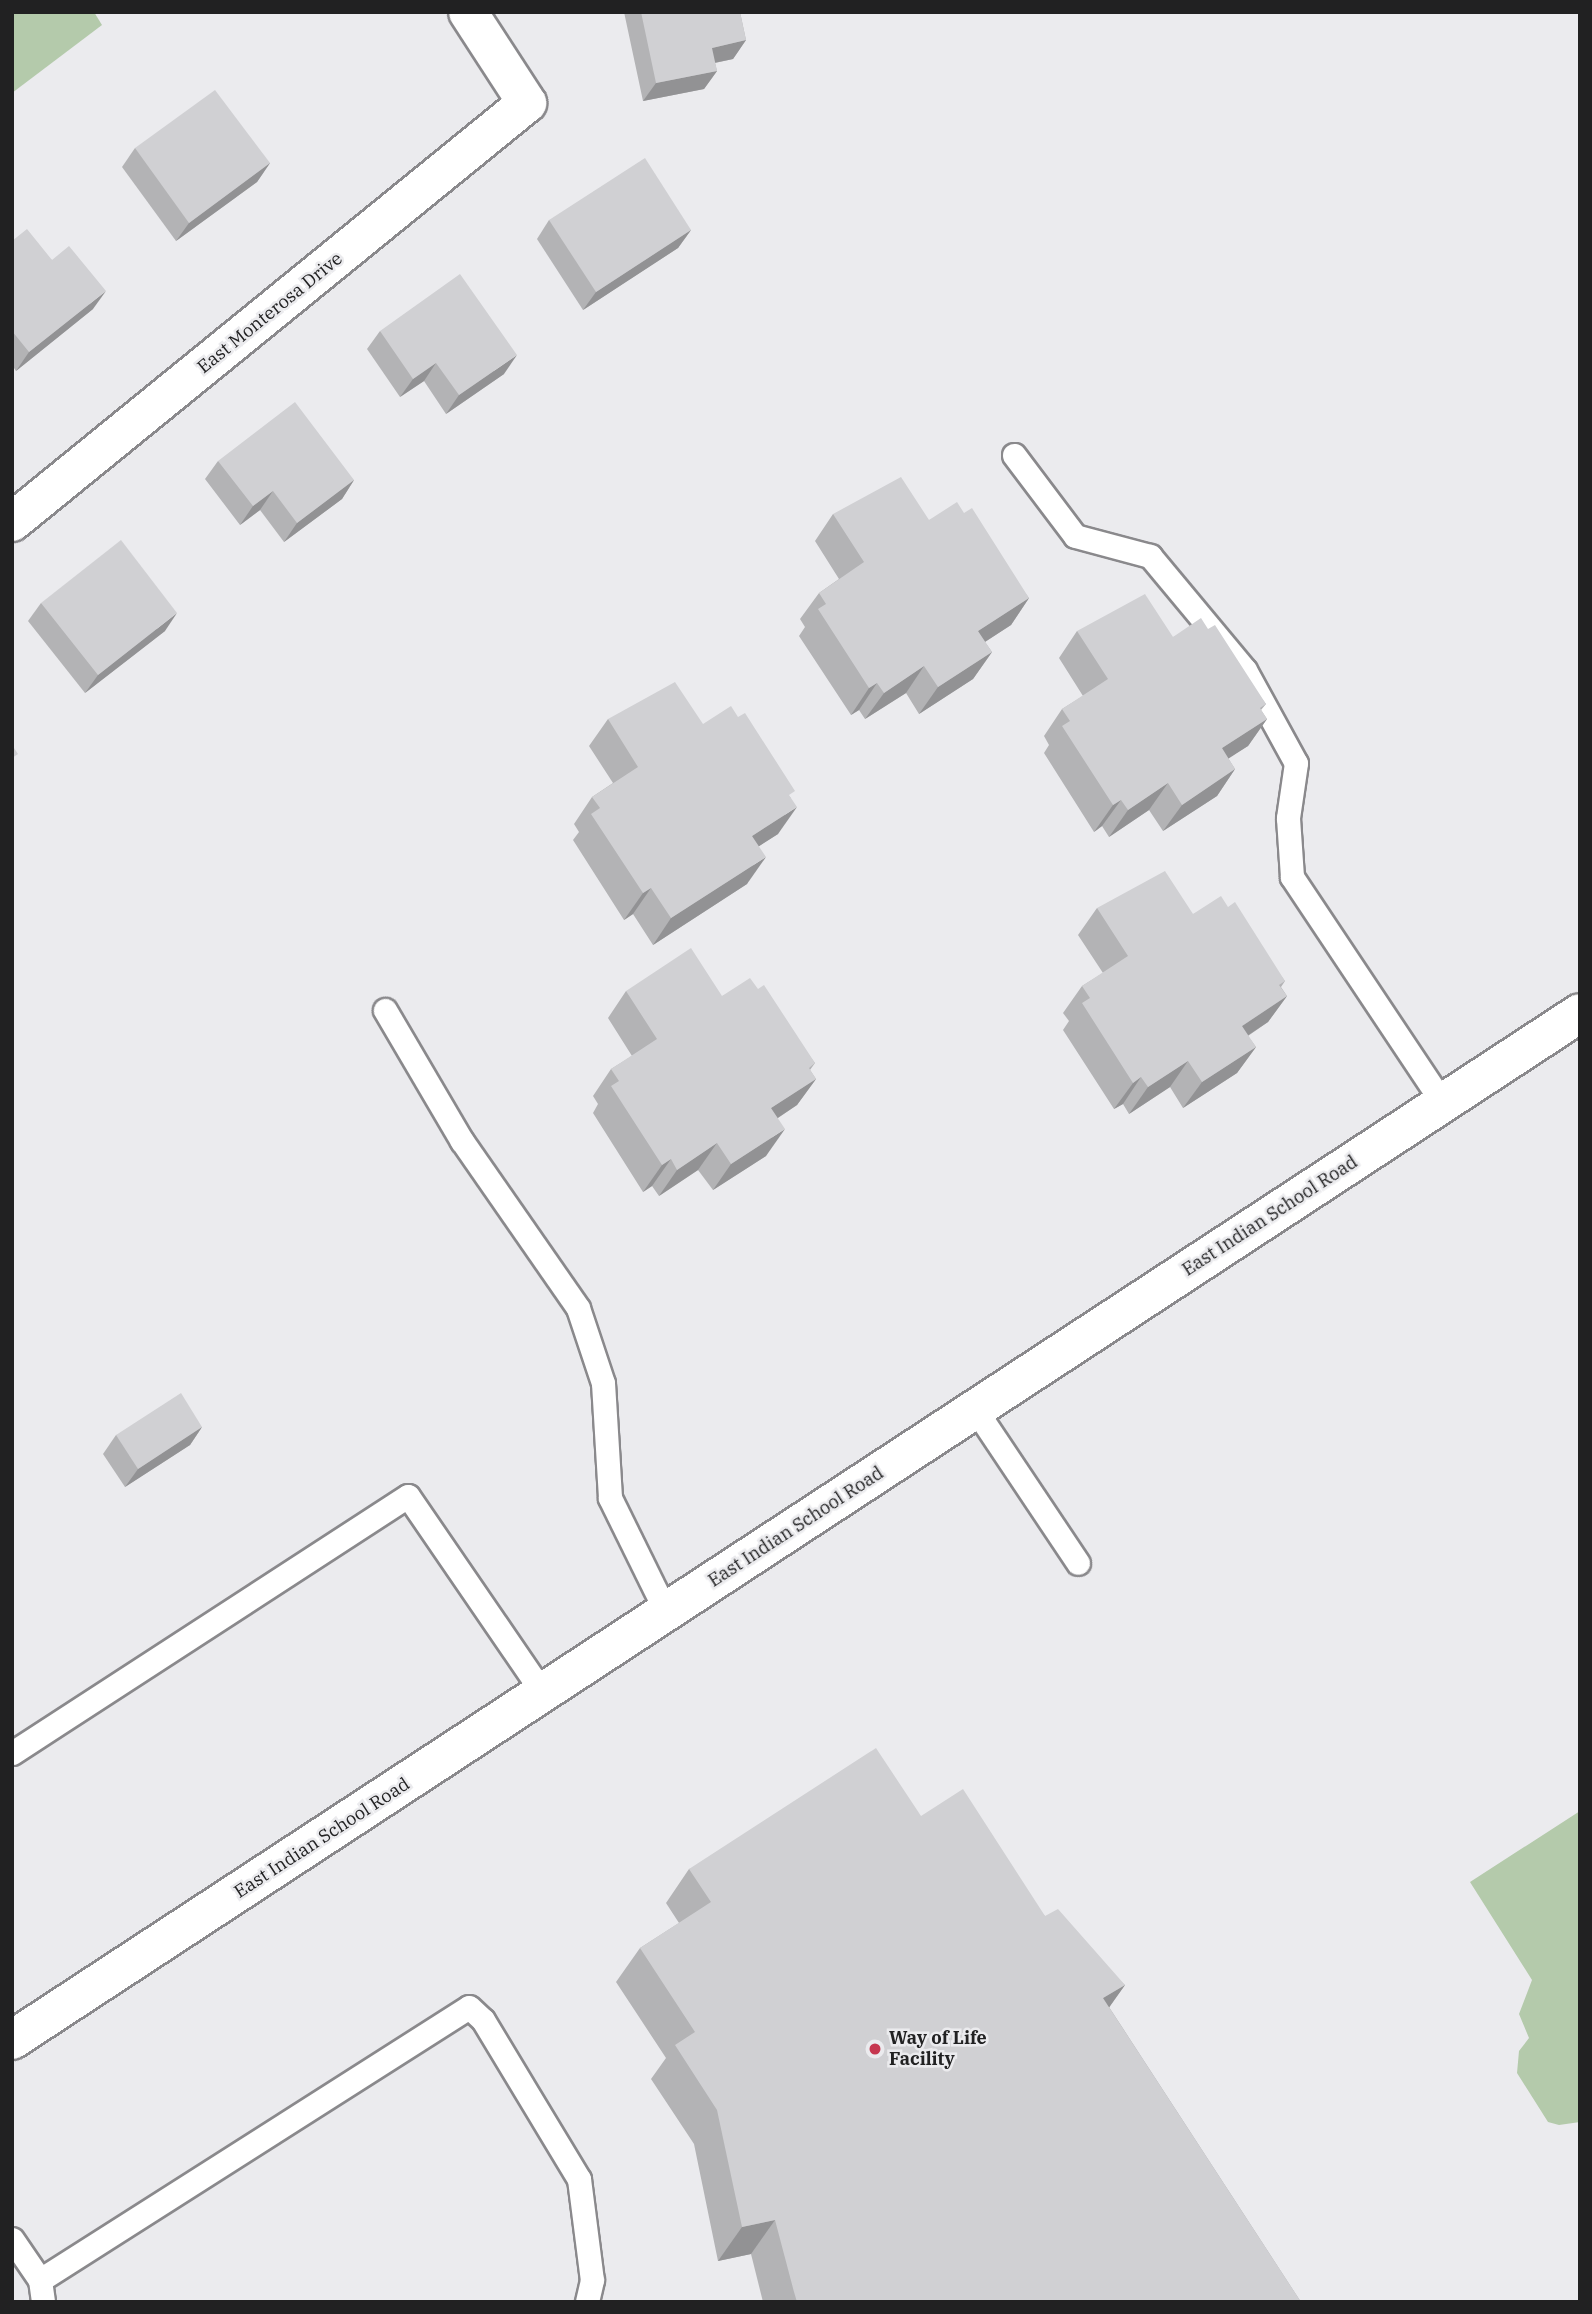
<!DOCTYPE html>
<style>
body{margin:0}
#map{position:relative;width:1592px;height:2314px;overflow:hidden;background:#ebebee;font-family:"IBM Plex Serif",serif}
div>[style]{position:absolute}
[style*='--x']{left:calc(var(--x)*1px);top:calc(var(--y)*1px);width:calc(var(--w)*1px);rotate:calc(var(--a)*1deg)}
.green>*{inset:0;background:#b4caab}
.roads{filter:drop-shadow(2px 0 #8a898c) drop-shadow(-2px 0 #8a898c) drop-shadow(0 2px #8a898c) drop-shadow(0 -2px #8a898c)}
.service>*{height:23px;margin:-11.5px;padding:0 11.5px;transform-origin:11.5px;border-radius:11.5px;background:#fff}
.minor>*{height:38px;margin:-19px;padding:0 19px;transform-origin:19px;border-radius:19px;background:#fff}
.tertiary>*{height:38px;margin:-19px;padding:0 19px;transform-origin:19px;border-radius:19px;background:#fff}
.wall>*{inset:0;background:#b3b3b5}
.shaded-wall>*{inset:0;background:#929294}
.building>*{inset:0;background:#d0d0d3}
.dots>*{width:19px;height:19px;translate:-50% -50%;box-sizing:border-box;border:4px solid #ebebee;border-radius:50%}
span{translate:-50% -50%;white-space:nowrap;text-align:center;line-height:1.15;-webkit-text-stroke:5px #ebebee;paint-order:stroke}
.street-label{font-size:18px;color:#212122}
.poi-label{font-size:18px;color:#212122;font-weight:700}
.left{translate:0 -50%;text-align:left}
.frame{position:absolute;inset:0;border:14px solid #212122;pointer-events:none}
</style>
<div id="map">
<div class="green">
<div style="clip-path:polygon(12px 12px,94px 12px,102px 25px,12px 93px)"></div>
<div style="clip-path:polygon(1580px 1811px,1580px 2122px,1559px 2125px,1548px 2122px,1517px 2073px,1519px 2051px,1529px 2038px,1519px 2014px,1532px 1980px,1470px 1882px)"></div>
</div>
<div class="roads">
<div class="service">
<div style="--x:1014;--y:455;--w:101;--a:53"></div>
<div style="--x:1075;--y:536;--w:78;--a:14.9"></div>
<div style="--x:1150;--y:556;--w:148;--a:50.2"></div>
<div style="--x:1245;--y:670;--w:106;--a:61.3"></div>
<div style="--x:1296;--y:763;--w:56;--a:98.3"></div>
<div style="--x:1288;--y:818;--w:59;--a:86.1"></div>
<div style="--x:1292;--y:877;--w:272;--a:56.3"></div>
<div style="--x:385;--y:1010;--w:152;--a:59.6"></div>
<div style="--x:462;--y:1141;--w:203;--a:55.2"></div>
<div style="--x:578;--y:1308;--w:79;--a:71.6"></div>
<div style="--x:603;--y:1383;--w:115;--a:86.5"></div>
<div style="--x:610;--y:1498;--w:127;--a:63.8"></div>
<div style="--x:975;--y:1409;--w:185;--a:56.2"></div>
<div style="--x:12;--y:1753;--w:472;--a:-33"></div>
<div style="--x:408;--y:1496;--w:239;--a:55.6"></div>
<div style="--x:12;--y:2239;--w:50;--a:55.7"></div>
<div style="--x:40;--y:2280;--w:22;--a:82"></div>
<div style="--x:40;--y:2280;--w:508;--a:-32.47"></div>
<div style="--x:469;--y:2007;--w:19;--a:43"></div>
<div style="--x:483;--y:2020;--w:186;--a:58.9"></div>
<div style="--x:579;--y:2179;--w:102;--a:82.7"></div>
<div style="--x:592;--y:2280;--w:23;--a:103"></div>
</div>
<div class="minor">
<div style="--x:12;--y:522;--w:664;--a:-39.13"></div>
<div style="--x:527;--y:103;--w:108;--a:-123"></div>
</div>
<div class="tertiary">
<div style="--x:12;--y:2040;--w:1874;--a:-33.22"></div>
</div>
</div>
<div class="wall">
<div style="clip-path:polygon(624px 12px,740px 12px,746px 40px,733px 59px,715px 63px,717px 71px,704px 89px,643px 101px)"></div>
<div style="clip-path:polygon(135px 148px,270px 163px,257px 182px,176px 241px,122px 167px)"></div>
<div style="clip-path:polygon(549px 220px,691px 230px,678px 248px,583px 310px,537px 239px)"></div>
<div style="clip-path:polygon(12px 241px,52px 260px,93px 309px,16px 371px,12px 365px)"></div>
<div style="clip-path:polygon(380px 331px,504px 374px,446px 414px,424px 381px,400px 397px,367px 349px)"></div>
<div style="clip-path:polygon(218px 461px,354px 480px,342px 499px,284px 542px,260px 510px,240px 525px,205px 479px)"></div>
<div style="clip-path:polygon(964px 513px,1029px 598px,1011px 625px,985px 642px,992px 652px,973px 679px,919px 714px,906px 693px,865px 719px,859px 710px,851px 715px,799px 636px,805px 627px,800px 619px,819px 593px,839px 579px,815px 541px,833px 514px,929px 520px)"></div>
<div style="clip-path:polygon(41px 603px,165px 631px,85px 693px,28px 621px)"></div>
<div style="clip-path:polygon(1208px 629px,1266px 704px,1261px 710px,1267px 719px,1248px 746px,1228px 758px,1235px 769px,1217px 796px,1163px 831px,1149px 810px,1109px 837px,1102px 826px,1094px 832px,1044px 753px,1049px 745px,1044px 736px,1062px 709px,1083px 696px,1059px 658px,1077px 631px,1173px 637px)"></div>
<div style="clip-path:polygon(608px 719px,703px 724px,791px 798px,778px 834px,759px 846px,747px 884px,653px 945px,633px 914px,624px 920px,573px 840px,579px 832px,574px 824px,592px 797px,613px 783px,589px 746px)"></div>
<div style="clip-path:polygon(1228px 907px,1285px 981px,1281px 987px,1287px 996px,1268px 1022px,1248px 1036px,1256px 1047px,1237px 1073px,1183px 1108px,1170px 1087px,1129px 1114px,1123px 1104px,1114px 1109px,1063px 1030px,1069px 1021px,1063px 1013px,1082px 986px,1103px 973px,1078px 935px,1097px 908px,1193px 914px)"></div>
<div style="clip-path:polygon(758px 989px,815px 1063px,810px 1070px,816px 1079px,797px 1105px,778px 1118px,766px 1156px,713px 1190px,698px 1170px,659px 1196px,652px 1186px,643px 1192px,593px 1113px,598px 1104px,593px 1096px,611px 1069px,632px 1056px,608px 1018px,626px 991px,722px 996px)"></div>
<div style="clip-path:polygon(202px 1427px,190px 1445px,125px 1487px,103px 1454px,116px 1435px)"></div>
<div style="clip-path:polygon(921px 1816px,1045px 1916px,1125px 1985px,1109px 2007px,1301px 2302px,763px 2302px,751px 2254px,718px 2261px,694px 2144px,651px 2079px,666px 2058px,616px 1982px,640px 1948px,679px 1923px,666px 1903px,689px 1869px)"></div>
</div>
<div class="shaded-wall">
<div style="clip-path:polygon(746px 40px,733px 59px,699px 66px,712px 48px)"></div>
<div style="clip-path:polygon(717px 71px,704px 89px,643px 101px,656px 83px)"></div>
<div style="clip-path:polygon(270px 163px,257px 182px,176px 241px,189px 223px)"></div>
<div style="clip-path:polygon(691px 230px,678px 248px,583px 310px,596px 292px)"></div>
<div style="clip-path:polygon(106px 291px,93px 309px,16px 371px,29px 352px)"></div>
<div style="clip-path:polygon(517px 355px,504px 374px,446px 414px,459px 395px)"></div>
<div style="clip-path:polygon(436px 363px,424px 381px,400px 397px,413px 379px)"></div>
<div style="clip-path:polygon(354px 480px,342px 499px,284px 542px,297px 523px)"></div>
<div style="clip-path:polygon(273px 491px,260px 510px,240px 525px,253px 506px)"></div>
<div style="clip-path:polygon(1029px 598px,1011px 625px,960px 658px,978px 631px)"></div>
<div style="clip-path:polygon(177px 613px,165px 631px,85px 693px,98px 675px)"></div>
<div style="clip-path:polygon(992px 652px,973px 679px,919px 714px,938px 687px)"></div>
<div style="clip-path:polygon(924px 666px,906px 693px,865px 719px,884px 693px)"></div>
<div style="clip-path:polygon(877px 683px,859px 710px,851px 715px,869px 688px)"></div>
<div style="clip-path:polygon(1267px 719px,1248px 746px,1203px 775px,1222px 748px)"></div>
<div style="clip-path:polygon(1235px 769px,1217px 796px,1163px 831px,1182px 805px)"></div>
<div style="clip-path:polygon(1168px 783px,1149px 810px,1109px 837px,1128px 810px)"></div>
<div style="clip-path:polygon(1121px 800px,1102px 826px,1094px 832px,1113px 805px)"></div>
<div style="clip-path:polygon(797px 807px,778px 834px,733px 863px,752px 836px)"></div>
<div style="clip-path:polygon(766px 857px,747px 884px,653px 945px,671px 918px)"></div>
<div style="clip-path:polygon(651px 888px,633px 914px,624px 920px,643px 893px)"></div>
<div style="clip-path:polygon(1287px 996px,1268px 1022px,1223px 1052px,1242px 1026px)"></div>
<div style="clip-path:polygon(1256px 1047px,1237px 1073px,1183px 1108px,1202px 1082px)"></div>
<div style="clip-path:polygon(1188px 1061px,1170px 1087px,1129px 1114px,1148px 1087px)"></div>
<div style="clip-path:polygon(1141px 1077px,1123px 1104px,1114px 1109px,1133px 1083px)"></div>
<div style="clip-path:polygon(816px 1079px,797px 1105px,752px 1135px,771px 1108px)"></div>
<div style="clip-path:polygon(785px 1129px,766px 1156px,713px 1190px,731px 1164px)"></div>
<div style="clip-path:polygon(717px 1143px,698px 1170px,659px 1196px,677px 1170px)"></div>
<div style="clip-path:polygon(671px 1159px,652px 1186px,643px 1192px,662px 1165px)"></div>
<div style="clip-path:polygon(202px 1427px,190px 1445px,125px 1487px,138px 1469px)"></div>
<div style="clip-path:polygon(1125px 1985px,1101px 2019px,1103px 1998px)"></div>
<div style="clip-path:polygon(775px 2220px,751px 2254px,718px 2261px,742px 2227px)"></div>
</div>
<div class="building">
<div style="clip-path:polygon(641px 12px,740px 12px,746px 40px,712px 48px,717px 71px,656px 83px)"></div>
<div style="clip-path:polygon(215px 90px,270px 163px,189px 223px,135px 148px)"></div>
<div style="clip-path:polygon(645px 158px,691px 230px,596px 292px,549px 220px)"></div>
<div style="clip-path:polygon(27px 229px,52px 260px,69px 246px,106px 291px,29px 352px,12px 331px,12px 241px)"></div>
<div style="clip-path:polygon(460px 274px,517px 355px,459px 395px,436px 363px,413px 379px,380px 331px)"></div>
<div style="clip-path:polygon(295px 402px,354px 480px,297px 523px,273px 491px,253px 506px,218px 461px)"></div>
<div style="clip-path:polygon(901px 477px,929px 520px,957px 502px,964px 513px,972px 508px,1029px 598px,978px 631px,992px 652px,938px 687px,924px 666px,884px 693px,877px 683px,869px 688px,818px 609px,826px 604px,819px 593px,864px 562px,833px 514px)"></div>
<div style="clip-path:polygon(121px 540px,177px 613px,98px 675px,41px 603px)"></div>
<div style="clip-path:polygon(1145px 594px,1173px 637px,1201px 618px,1208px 629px,1215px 625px,1266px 704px,1260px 708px,1267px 719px,1222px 748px,1235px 769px,1182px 805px,1168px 783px,1128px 810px,1121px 800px,1113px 805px,1062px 726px,1070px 721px,1062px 709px,1108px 679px,1077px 631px)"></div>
<div style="clip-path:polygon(675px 682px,703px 724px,731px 706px,738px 717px,745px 713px,795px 791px,789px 795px,797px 807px,752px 836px,766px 857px,671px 918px,651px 888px,643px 893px,591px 814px,600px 808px,592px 797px,638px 767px,608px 719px)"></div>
<div style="clip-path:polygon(12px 745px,18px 754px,12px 758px)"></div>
<div style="clip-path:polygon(1165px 871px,1193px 914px,1221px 896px,1228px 907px,1235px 902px,1285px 981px,1279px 985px,1287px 996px,1242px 1026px,1256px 1047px,1202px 1082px,1188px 1061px,1148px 1087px,1141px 1077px,1133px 1083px,1082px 1003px,1090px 998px,1082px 986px,1128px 956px,1097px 908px)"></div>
<div style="clip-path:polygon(691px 948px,722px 996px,750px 978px,758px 989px,764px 985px,815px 1063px,809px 1068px,816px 1079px,771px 1108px,785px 1129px,731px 1164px,717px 1143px,677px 1170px,671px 1159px,662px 1165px,611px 1086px,619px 1081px,611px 1069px,657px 1039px,626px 991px)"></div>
<div style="clip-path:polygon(181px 1393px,202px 1427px,138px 1469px,116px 1435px)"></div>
<div style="clip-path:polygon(876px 1748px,921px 1816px,963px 1789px,1045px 1916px,1058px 1909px,1125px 1985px,1103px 1998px,1301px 2302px,797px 2302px,794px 2292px,775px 2220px,742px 2227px,717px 2110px,675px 2045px,695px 2032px,640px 1948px,711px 1902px,689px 1869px)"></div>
</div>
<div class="dots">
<div style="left:875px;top:2049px;background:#c6364f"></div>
</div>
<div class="street-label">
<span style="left:270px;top:313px;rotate:-39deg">East Monterosa Drive</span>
<span style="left:1270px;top:1216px;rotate:-33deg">East Indian School Road</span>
<span style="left:796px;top:1527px;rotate:-33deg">East Indian School Road</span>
<span style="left:322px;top:1838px;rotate:-33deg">East Indian School Road</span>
</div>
<div class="poi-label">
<span class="left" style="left:889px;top:2049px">Way of Life<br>Facility</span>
</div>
<div class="frame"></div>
</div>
